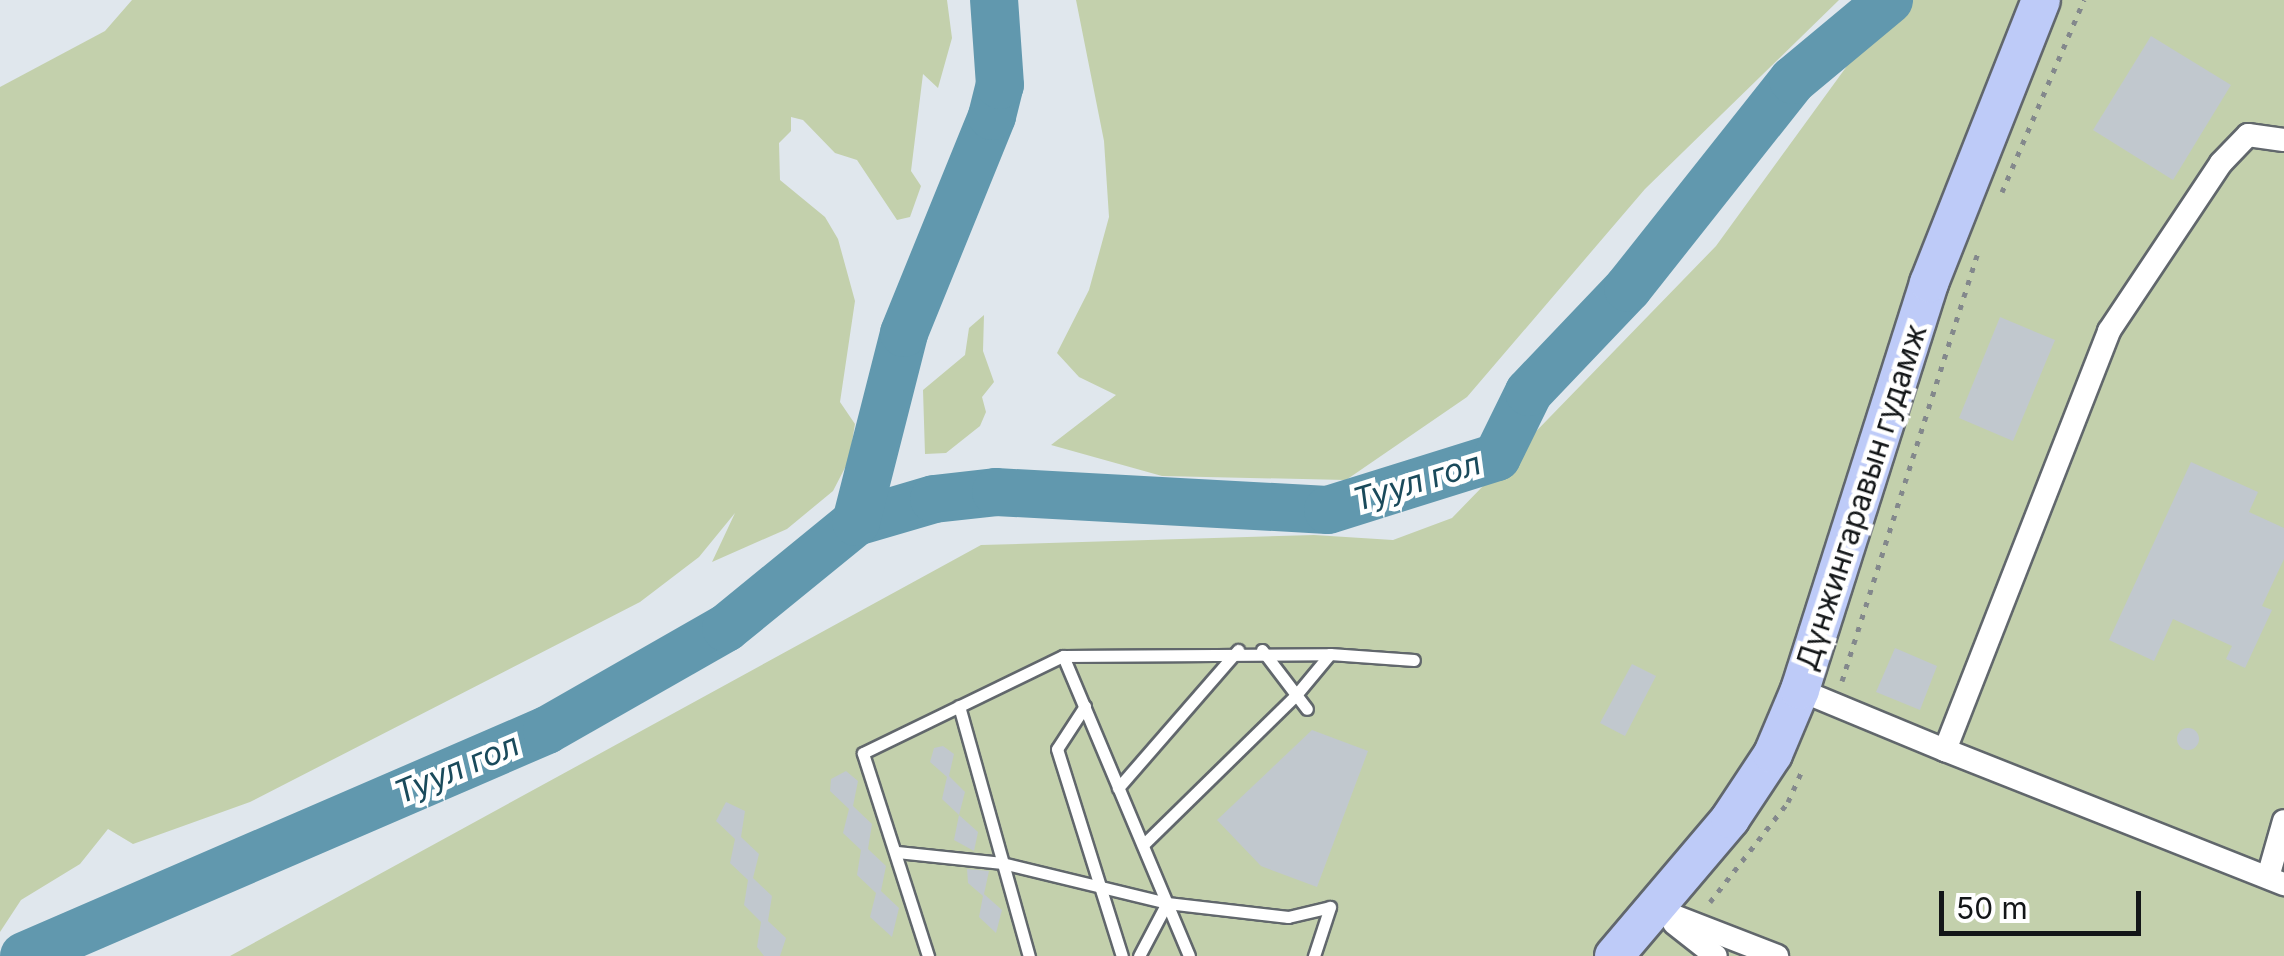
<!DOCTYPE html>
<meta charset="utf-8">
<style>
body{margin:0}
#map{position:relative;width:2284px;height:956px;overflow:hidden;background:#e0e7ed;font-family:Inter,sans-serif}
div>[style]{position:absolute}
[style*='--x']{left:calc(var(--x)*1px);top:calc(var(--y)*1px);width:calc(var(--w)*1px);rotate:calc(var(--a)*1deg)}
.green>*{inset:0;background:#c3d0ac}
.river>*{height:48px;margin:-24px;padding:0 24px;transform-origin:24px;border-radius:24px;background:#6198ae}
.building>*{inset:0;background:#c1c8ce}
.round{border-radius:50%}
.path>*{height:5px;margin-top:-2.5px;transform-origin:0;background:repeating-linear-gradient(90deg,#83888c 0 5px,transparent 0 13px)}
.roads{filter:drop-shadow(2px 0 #61676c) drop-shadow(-2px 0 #61676c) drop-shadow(0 2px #61676c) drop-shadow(0 -2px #61676c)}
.lane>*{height:11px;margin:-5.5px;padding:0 5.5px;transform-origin:5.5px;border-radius:5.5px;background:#fff}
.street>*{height:22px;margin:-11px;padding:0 11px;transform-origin:11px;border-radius:11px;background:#fff}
.primary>*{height:38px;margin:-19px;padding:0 19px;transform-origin:19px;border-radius:19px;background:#becbf8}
span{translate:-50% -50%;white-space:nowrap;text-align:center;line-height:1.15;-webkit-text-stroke:9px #fff;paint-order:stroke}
.street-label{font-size:30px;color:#131618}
.water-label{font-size:32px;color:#1a4a5b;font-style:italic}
.scale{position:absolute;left:1939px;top:891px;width:202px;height:45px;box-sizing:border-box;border:5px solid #131618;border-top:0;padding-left:12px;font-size:30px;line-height:35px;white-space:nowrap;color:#131618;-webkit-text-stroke:8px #fff;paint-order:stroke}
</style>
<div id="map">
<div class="green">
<div style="clip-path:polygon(132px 0,947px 0,952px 38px,938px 88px,923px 74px,911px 171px,921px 186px,910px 217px,897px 220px,857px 160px,835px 153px,803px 120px,791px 117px,791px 131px,779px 143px,780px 180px,825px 217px,838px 239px,855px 301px,840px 402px,855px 424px,849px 460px,833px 491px,787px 529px,712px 562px,735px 513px,699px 557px,640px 602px,250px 802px,133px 844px,108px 829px,80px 864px,21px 900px,0 932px,0 87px,105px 31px)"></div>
<div style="clip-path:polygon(1076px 0,1839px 0,1645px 189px,1467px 397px,1346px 480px,1162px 476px,1051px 445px,1116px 395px,1079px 377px,1057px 353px,1089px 290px,1109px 217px,1104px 141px)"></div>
<div style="clip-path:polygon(1895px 0,2284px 0,2284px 956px,230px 956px,981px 545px,1314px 535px,1393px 540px,1452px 518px,1716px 246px)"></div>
<div style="clip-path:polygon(984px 315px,983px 351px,994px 382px,982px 397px,986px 412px,980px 426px,946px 453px,925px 454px,923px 390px,965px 355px,969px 328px)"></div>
</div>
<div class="river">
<div style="--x:856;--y:522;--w:81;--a:-16.4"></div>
<div style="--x:934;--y:499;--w:62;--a:-6.4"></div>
<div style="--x:996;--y:492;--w:332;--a:3.1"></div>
<div style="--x:1328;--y:510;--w:177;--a:-17.4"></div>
<div style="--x:1497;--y:457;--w:72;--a:-63.8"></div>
<div style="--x:1529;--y:392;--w:144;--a:-46.4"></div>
<div style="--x:1628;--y:288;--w:265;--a:-51.6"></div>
<div style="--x:1793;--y:80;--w:125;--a:-39.8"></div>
<div style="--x:24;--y:956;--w:570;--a:-23.37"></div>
<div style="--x:547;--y:730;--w:206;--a:-29.7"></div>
<div style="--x:726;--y:628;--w:168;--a:-39.2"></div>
<div style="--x:856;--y:522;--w:195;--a:-75.7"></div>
<div style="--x:904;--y:333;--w:234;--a:-67.9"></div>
<div style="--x:992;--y:116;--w:32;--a:-76"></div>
<div style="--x:1000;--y:85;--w:85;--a:-94"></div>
</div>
<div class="building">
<div style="clip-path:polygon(2151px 36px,2231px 85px,2173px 180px,2093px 130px)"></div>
<div style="clip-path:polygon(2000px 317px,2055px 340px,2013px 441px,1959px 418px)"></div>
<div style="clip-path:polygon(2191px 462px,2258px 492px,2249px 512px,2284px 528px,2284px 559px,2262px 606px,2272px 610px,2245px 668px,2226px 659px,2232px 646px,2173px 619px,2154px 661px,2109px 640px)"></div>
<div style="clip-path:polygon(1895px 648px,1937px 666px,1920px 710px,1876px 692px)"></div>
<div style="clip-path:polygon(1632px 664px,1656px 676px,1625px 736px,1600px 723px)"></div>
<div class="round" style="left:2177px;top:728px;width:22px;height:22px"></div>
<div style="clip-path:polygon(1312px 730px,1368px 751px,1317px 887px,1261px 866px,1217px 820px)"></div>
<div style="clip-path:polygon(943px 746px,954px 754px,949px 776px,965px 792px,959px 815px,942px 799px,947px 777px,930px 762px,934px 748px)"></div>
<div style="clip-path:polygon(846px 771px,858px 781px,853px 806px,872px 824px,868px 849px,886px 866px,881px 891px,899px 908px,892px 937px,870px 917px,876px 893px,857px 875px,861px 850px,843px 833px,849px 809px,830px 791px,831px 779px)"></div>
<div style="clip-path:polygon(726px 802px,745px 811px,741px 837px,759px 854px,753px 878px,772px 896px,768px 921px,786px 938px,780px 956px,764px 956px,757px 947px,761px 922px,744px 905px,748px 880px,730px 863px,735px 839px,716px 821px)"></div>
<div style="clip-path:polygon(959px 815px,978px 832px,974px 851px,954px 840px)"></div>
<div style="clip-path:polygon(967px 869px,989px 871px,984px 894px,1002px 910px,996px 933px,979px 917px,983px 896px,968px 883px)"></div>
</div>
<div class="path">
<div style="--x:2002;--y:192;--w:209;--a:-66.9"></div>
<div style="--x:1842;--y:681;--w:449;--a:-72.4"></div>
<div style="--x:1710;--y:902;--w:127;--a:-52"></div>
<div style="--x:1788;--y:802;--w:32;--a:-66"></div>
</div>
<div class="roads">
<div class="lane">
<div style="--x:1262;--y:650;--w:74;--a:52.7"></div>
<div style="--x:1330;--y:654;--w:84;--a:4.1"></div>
<div style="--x:1063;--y:656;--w:267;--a:-0.4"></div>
<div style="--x:1330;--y:654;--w:53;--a:129.7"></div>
<div style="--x:1296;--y:695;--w:214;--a:135.6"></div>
<div style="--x:959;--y:706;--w:260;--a:74.4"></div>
<div style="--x:1085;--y:706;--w:51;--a:123.1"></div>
<div style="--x:1057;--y:749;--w:217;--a:72.6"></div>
<div style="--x:1118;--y:788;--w:183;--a:-49"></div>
<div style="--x:897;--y:852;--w:106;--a:6"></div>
<div style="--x:1002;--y:863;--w:170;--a:13.6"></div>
<div style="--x:1167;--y:903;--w:122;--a:6.6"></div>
<div style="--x:1288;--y:917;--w:43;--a:-13.4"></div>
<div style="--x:1330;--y:907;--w:52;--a:108.1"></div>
<div style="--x:928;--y:956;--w:213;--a:-107.8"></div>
<div style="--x:863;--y:753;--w:222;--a:-25.9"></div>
<div style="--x:1063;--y:656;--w:325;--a:67.2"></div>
<div style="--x:1139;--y:956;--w:60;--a:-62.2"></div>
</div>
<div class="street">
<div style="--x:1800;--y:690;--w:157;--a:22.5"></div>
<div style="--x:1945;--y:750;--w:450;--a:-68.6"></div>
<div style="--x:2109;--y:331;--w:202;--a:-56.3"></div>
<div style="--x:2221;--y:163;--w:39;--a:-46"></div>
<div style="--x:2248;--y:135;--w:36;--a:8"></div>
<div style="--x:1945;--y:750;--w:365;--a:21.6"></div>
<div style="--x:2268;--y:877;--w:58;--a:-74.1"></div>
<div style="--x:1656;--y:909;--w:130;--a:21.2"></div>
<div style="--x:1674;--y:923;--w:53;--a:38.2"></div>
</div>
<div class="primary">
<div style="--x:1614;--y:956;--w:180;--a:-49.7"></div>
<div style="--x:1730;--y:819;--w:78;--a:-56.5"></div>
<div style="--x:1773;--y:754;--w:69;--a:-67.1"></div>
<div style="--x:1800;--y:690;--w:427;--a:-72.4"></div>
<div style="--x:1929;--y:283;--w:304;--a:-68.4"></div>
</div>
</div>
<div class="street-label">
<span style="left:1861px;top:497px;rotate:-72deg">Дүнжингаравын гудамж</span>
</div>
<div class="water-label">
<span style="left:1417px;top:482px;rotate:-17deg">Туул гол</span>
<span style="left:457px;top:769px;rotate:-23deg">Туул гол</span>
</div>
<div class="scale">50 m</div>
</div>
